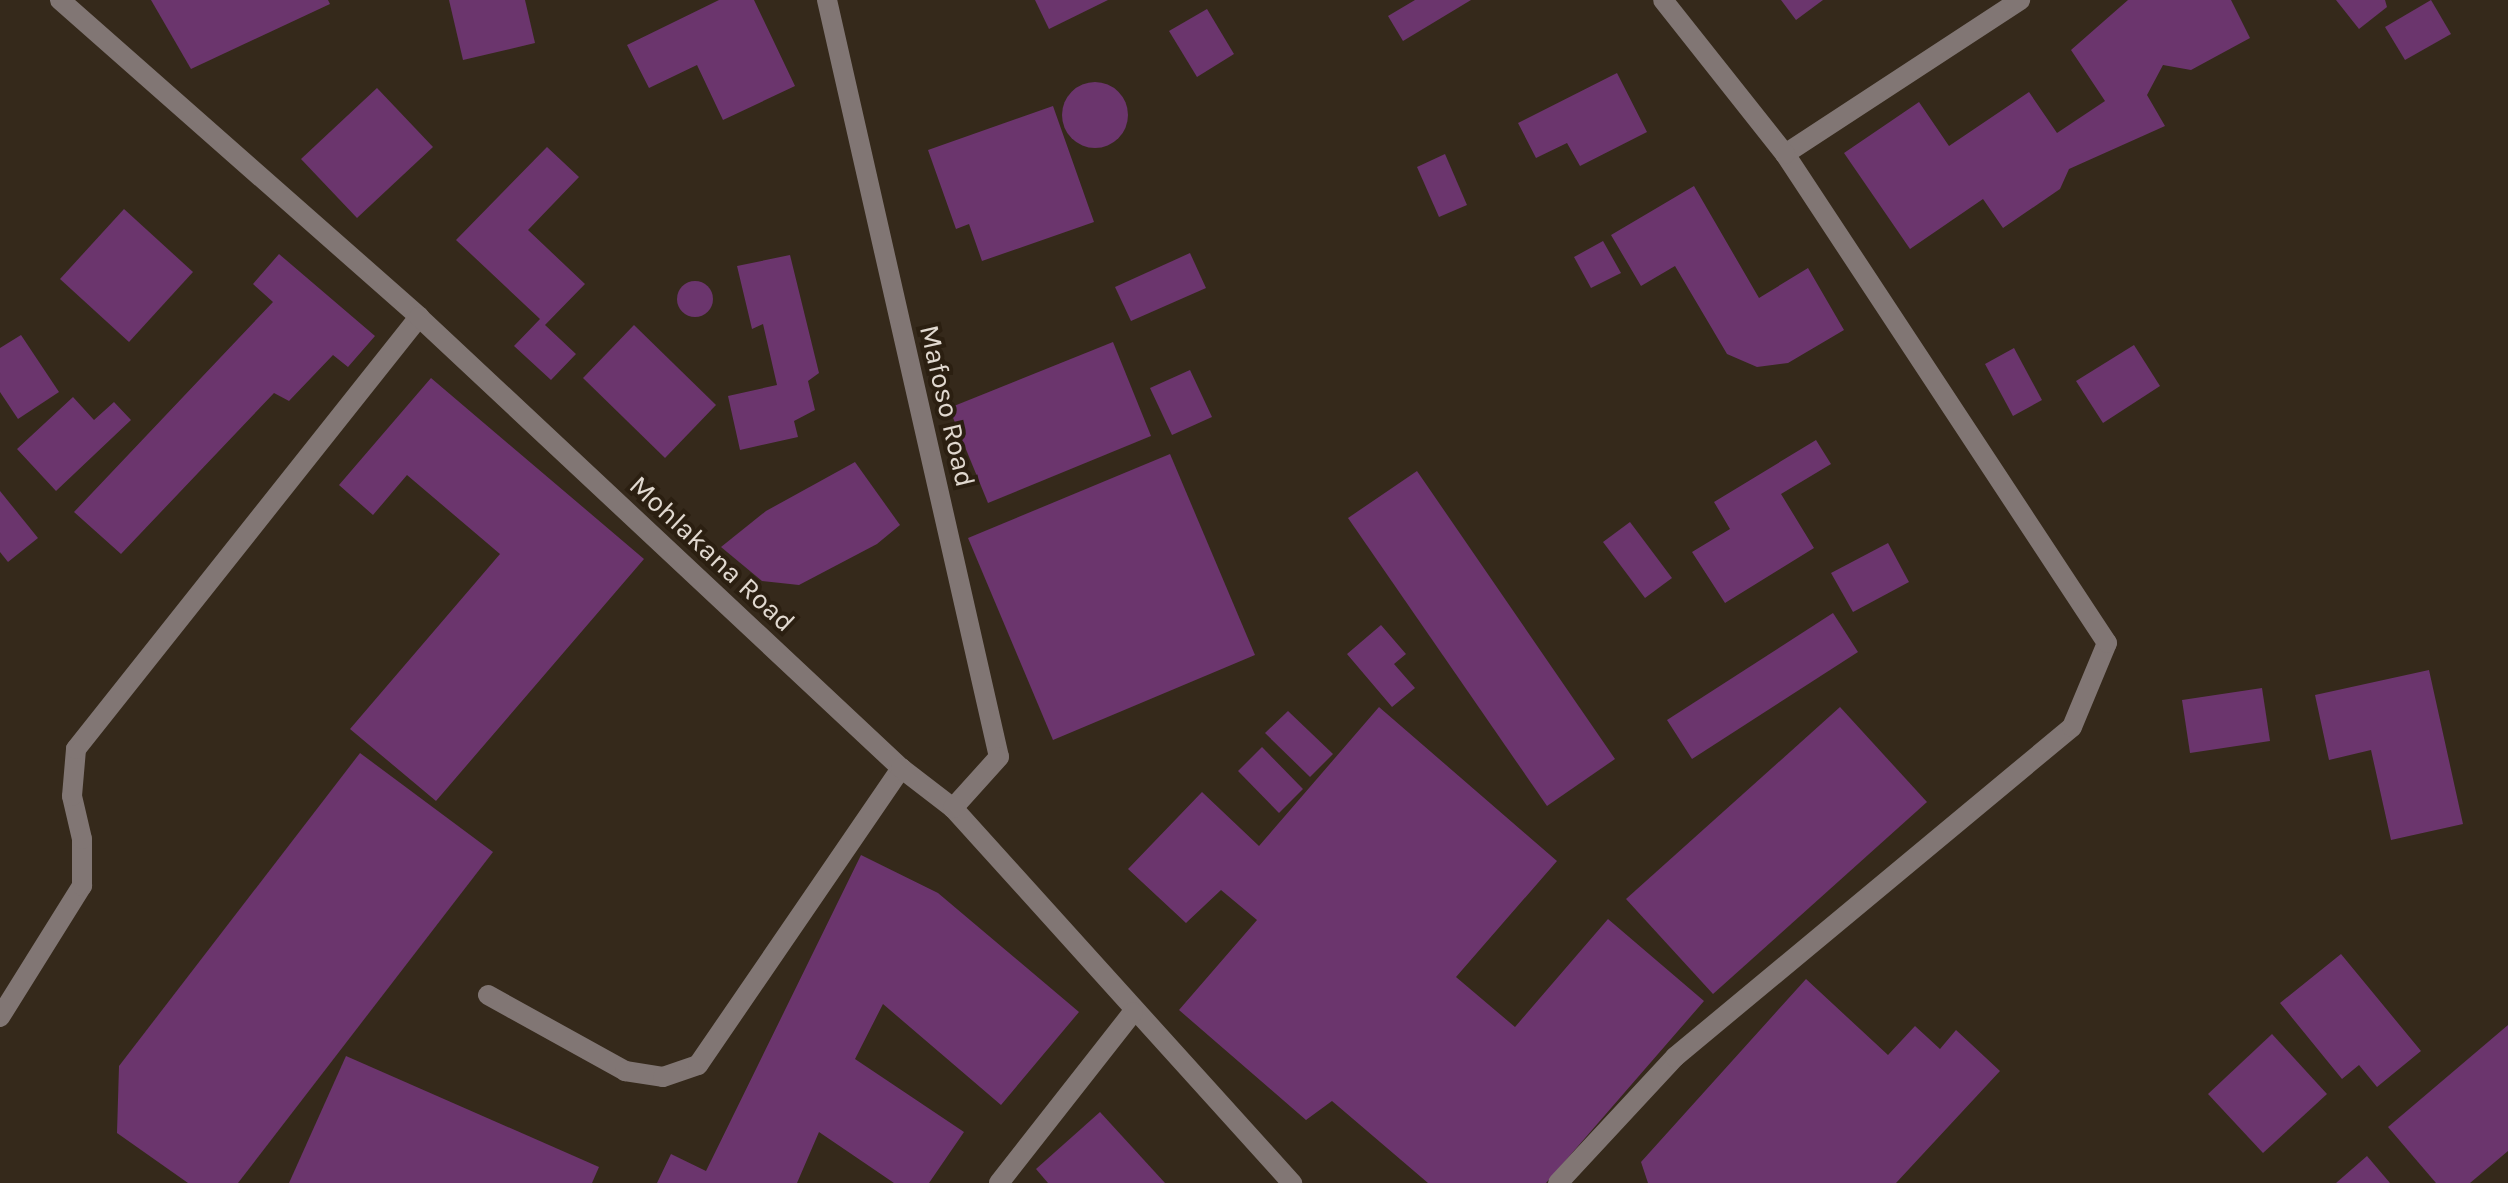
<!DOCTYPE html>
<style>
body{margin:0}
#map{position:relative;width:2508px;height:1183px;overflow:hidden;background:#35291b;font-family:Karla,sans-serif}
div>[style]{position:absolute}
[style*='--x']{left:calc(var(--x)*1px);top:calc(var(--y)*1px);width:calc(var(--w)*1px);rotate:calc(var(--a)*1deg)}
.building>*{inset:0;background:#6b356d}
.round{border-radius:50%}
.lane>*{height:20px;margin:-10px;padding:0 10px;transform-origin:10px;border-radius:10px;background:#817674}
.street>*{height:20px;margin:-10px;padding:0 10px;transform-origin:10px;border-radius:10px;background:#817674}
span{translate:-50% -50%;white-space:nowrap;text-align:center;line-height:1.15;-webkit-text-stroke:8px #2b1f11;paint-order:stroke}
.street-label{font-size:28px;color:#e1d9d0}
</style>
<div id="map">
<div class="building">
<div style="clip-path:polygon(151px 0,328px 0,330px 4px,191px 69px)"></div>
<div style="clip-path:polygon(449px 0,525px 0,535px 43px,463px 60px)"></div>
<div style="clip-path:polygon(719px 0,754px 0,795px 86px,723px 120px,697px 65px,649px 88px,627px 45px)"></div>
<div style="clip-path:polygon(1035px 0,1108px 0,1049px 29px)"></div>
<div style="clip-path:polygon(1415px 0,1471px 0,1403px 41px,1388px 16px)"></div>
<div style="clip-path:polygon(1781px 0,1823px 0,1796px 20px)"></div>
<div style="clip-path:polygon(2128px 0,2231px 0,2250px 38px,2191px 70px,2163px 65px,2147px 95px,2165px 126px,2069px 169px,2060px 189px,2003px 228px,1983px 199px,1910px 249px,1844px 153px,1919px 102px,1949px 146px,2029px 92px,2057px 133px,2105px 101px,2071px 50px)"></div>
<div style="clip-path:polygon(2336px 0,2385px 0,2387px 7px,2359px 29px)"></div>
<div style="clip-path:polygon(2431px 0,2451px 34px,2405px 60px,2385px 27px)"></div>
<div style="clip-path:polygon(1207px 9px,1234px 54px,1197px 77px,1169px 31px)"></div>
<div style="clip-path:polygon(1617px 73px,1647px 132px,1580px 166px,1567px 143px,1536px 158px,1518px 123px)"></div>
<div class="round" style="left:1062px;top:82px;width:66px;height:66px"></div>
<div style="clip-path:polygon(377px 88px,433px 147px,357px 218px,301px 159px)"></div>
<div style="clip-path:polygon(1053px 106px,1094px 222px,982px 261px,969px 224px,956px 229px,928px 150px)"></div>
<div style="clip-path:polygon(547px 147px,579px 177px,528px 230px,585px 284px,545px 325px,576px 354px,551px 380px,514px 346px,540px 319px,456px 240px)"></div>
<div style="clip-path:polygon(1445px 154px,1467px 205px,1439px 217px,1417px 167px)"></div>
<div style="clip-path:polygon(1694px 186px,1759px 298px,1808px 268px,1844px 330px,1788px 363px,1757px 367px,1727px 354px,1675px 266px,1641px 286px,1611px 235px)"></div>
<div style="clip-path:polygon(124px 209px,193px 272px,129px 342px,60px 279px)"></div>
<div style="clip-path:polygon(1603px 241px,1621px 273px,1591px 288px,1574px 257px)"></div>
<div style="clip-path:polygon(1190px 253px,1206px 288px,1131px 321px,1115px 287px)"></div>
<div style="clip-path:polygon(279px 254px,375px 336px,348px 367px,333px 355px,289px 401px,274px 393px,121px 554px,74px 512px,273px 302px,253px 284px)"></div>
<div style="clip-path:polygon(790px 255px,819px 373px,808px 381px,815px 410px,794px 421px,798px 437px,740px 450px,728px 396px,777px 385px,763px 324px,752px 329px,737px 266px)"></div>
<div class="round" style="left:677px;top:281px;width:36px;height:36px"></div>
<div style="clip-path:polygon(634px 325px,716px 405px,665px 458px,583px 378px)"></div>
<div style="clip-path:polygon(21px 335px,59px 392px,18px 419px,0 392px,0 348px)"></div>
<div style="clip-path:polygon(1113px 342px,1151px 436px,988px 503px,949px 408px)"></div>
<div style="clip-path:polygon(2134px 345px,2160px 386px,2103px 423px,2076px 381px)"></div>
<div style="clip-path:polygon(2014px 348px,2042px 400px,2013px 416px,1985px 364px)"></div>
<div style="clip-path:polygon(1190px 370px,1212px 417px,1172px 435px,1150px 388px)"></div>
<div style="clip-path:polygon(431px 378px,644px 559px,436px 801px,350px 729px,500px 554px,407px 475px,373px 515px,339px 485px)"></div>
<div style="clip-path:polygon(73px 397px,94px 420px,114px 402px,131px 420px,56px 491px,17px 449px)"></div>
<div style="clip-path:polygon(1816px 440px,1831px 464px,1781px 494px,1814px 548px,1725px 603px,1692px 552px,1730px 529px,1714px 502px)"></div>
<div style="clip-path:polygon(1170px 454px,1255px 655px,1053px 740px,968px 538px)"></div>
<div style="clip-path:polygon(855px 462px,900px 525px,877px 544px,799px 585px,762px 581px,721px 547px,766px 511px)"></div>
<div style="clip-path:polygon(1417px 471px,1615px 759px,1547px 806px,1348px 518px)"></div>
<div style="clip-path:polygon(0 491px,38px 538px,8px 562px,0 552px)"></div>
<div style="clip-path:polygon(1630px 522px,1672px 578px,1645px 598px,1603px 542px)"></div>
<div style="clip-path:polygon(1888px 543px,1909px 582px,1853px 612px,1831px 573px)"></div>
<div style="clip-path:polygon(1833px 613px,1858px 652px,1692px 759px,1667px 720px)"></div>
<div style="clip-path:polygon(1381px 625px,1406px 654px,1394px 664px,1415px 688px,1392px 707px,1347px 654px)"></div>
<div style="clip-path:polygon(2429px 670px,2463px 824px,2391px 840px,2371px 750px,2329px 760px,2315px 695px)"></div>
<div style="clip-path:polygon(2262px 688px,2270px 741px,2190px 753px,2182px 700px)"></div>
<div style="clip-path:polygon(1379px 707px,1557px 861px,1456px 977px,1515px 1027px,1608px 919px,1704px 1001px,1546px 1183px,1428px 1183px,1332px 1101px,1306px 1120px,1179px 1010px,1257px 920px,1221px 890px,1186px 923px,1128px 869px,1202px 792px,1259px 846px)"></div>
<div style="clip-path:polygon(1840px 707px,1927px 802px,1713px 994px,1626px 899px)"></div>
<div style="clip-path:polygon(1288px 711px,1333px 754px,1310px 777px,1265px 733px)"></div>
<div style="clip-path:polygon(1262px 747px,1303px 789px,1279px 813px,1238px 771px)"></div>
<div style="clip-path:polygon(360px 753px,493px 852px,238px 1183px,188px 1183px,117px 1133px,119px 1066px)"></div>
<div style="clip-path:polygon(861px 855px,938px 893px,1079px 1012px,1001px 1105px,883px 1004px,855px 1059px,964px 1132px,929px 1183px,894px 1183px,819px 1132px,797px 1183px,657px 1183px,671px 1154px,706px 1171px)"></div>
<div style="clip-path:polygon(2341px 954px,2421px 1051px,2377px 1087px,2359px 1065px,2342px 1079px,2280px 1003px)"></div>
<div style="clip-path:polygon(1806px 979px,1888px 1055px,1915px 1026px,1940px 1049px,1956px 1030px,2000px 1071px,1896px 1183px,1648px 1183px,1641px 1162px)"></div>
<div style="clip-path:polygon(2508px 1025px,2508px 1151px,2470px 1183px,2436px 1183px,2388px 1127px)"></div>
<div style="clip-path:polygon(2272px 1034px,2327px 1094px,2263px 1153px,2208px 1094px)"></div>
<div style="clip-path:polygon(346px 1056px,599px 1167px,592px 1183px,289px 1183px)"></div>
<div style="clip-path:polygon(1100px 1112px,1165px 1183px,1048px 1183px,1036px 1169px)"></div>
<div style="clip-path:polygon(2367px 1156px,2390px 1183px,2336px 1183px)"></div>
</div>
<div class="lane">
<div style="--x:1785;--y:154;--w:281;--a:-33.2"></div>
<div style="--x:488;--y:995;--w:157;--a:29"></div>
<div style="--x:625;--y:1071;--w:38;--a:9"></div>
<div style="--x:663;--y:1077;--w:37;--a:-19"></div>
<div style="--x:698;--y:1065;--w:360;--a:-55.6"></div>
<div style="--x:0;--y:1017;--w:155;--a:-58"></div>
<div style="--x:82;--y:886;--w:47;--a:-90"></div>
<div style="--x:82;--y:839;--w:44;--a:-103.1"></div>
<div style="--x:72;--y:796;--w:47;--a:-85.1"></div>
<div style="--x:76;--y:749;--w:552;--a:-51.55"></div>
</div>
<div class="street">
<div style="--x:60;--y:0;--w:479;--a:41.4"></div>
<div style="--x:419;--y:317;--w:660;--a:43.1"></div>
<div style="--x:901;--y:768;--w:66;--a:37.6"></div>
<div style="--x:953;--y:808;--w:506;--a:47.89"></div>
<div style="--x:827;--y:0;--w:776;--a:77.2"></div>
<div style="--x:999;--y:757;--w:69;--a:132"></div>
<div style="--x:999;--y:1183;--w:217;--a:-51.9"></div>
<div style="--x:1558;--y:1183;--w:172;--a:-47.1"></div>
<div style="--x:1675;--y:1057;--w:516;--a:-39.73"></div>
<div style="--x:2072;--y:727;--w:91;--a:-67.4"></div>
<div style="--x:2107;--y:643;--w:585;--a:-123.36"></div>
<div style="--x:1785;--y:154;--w:196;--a:-128.4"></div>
</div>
<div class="street-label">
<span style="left:947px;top:406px;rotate:77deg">Mafoso Road</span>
<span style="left:712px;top:554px;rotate:43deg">Mohlakana Road</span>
</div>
</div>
